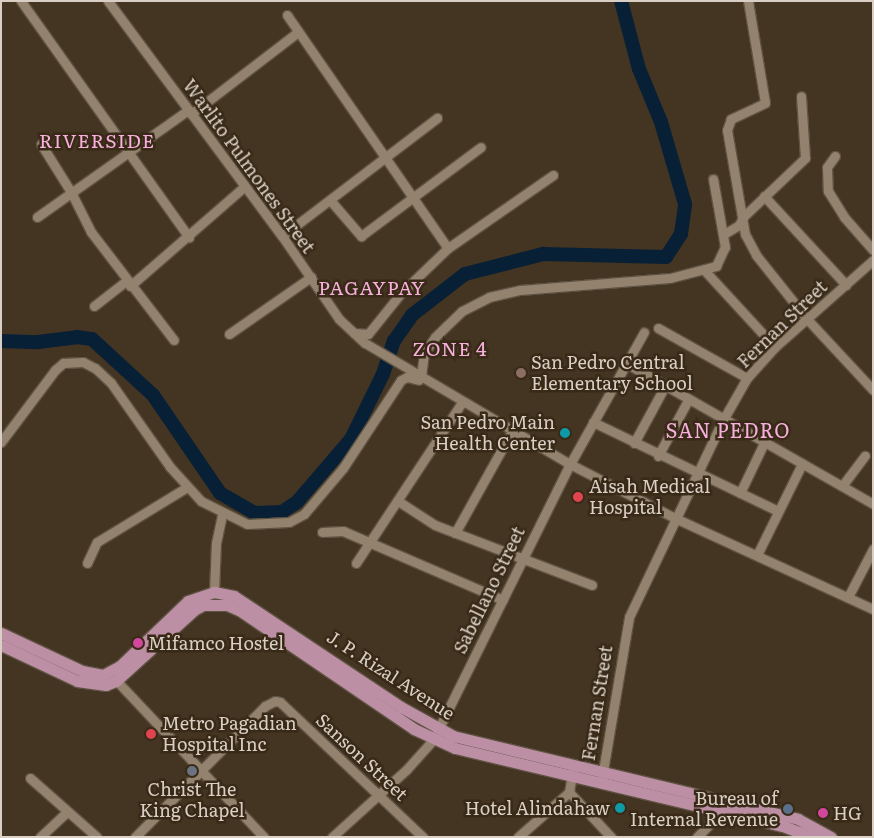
<!DOCTYPE html>
<style>
body{margin:0}
#map{position:relative;width:874px;height:838px;overflow:hidden;background:#443422;font-family:Literata,serif}
div>[style]{position:absolute}
[style*='--x']{left:calc(var(--x)*1px);top:calc(var(--y)*1px);width:calc(var(--w)*1px);rotate:calc(var(--a)*1deg)}
.river>*{height:14px;margin:-7px;padding:0 7px;transform-origin:7px;border-radius:7px;background:#082036}
.roads{filter:drop-shadow(1px 0 #5e5242) drop-shadow(-1px 0 #5e5242) drop-shadow(0 1px #5e5242) drop-shadow(0 -1px #5e5242)}
.minor>*{height:9px;margin:-4.5px;padding:0 4.5px;transform-origin:4.5px;border-radius:4.5px;background:#93826d}
.major>*{height:11px;margin:-5.5px;padding:0 5.5px;transform-origin:5.5px;border-radius:5.5px;background:#bc8fa4}
.dots>*{width:14px;height:14px;translate:-50% -50%;box-sizing:border-box;border:2px solid #392a18;border-radius:50%}
span{translate:-50% -50%;white-space:nowrap;text-align:center;line-height:1.15;-webkit-text-stroke:5px #392a18;paint-order:stroke}
.street-label{font-size:18px;color:#d9cfc4}
.poi-label{font-size:18px;color:#d9cfc4}
.left{translate:0 -50%;text-align:left}
.right{translate:-100% -50%;text-align:right}
.neighbourhood-label{font-size:19px;color:#f7b0dc;letter-spacing:1px}
.quarter-label{font-size:20px;color:#f7b0dc;letter-spacing:1px}
.frame{position:absolute;inset:0;border:2px solid #d9cfc4;pointer-events:none}
</style>
<div id="map">
<div class="river">
<div style="--x:1;--y:341;--w:37;--a:2"></div>
<div style="--x:38;--y:342;--w:39;--a:-7"></div>
<div style="--x:77;--y:337;--w:15;--a:8"></div>
<div style="--x:92;--y:339;--w:83;--a:42.6"></div>
<div style="--x:153;--y:395;--w:119;--a:55.6"></div>
<div style="--x:220;--y:493;--w:39;--a:30"></div>
<div style="--x:254;--y:513;--w:28;--a:-2"></div>
<div style="--x:282;--y:512;--w:18;--a:-34"></div>
<div style="--x:297;--y:502;--w:83;--a:-49.4"></div>
<div style="--x:351;--y:439;--w:72;--a:-63.8"></div>
<div style="--x:383;--y:374;--w:35;--a:-72"></div>
<div style="--x:394;--y:341;--w:32;--a:-55"></div>
<div style="--x:412;--y:315;--w:67;--a:-37.7"></div>
<div style="--x:465;--y:274;--w:81;--a:-14.4"></div>
<div style="--x:543;--y:254;--w:123;--a:1.4"></div>
<div style="--x:666;--y:257;--w:27;--a:-57"></div>
<div style="--x:681;--y:234;--w:30;--a:-82"></div>
<div style="--x:685;--y:204;--w:85;--a:-106.3"></div>
<div style="--x:661;--y:122;--w:57;--a:-112.5"></div>
<div style="--x:639;--y:69;--w:70;--a:-104.8"></div>
</div>
<div class="roads">
<div class="minor">
<div style="--x:21;--y:1;--w:290;--a:54.6"></div>
<div style="--x:108;--y:1;--w:292;--a:53.5"></div>
<div style="--x:282;--y:236;--w:101;--a:55.5"></div>
<div style="--x:339;--y:319;--w:35;--a:43"></div>
<div style="--x:365;--y:343;--w:238;--a:30.6"></div>
<div style="--x:570;--y:464;--w:120;--a:27.2"></div>
<div style="--x:677;--y:519;--w:216;--a:24.7"></div>
<div style="--x:748;--y:1;--w:103;--a:80.5"></div>
<div style="--x:765;--y:103;--w:38;--a:155"></div>
<div style="--x:731;--y:119;--w:12;--a:110"></div>
<div style="--x:727;--y:130;--w:106;--a:80.2"></div>
<div style="--x:745;--y:234;--w:24;--a:62"></div>
<div style="--x:756;--y:255;--w:82;--a:51.4"></div>
<div style="--x:807;--y:319;--w:97;--a:47.1"></div>
<div style="--x:287;--y:15;--w:283;--a:55.4"></div>
<div style="--x:191;--y:114;--w:135;--a:-37.5"></div>
<div style="--x:41;--y:144;--w:57;--a:58"></div>
<div style="--x:71;--y:192;--w:45;--a:63.4"></div>
<div style="--x:91;--y:232;--w:136;--a:52.5"></div>
<div style="--x:835;--y:156;--w:14;--a:126"></div>
<div style="--x:827;--y:167;--w:24;--a:88"></div>
<div style="--x:828;--y:191;--w:31;--a:58"></div>
<div style="--x:844;--y:217;--w:44;--a:48.7"></div>
<div style="--x:764;--y:196;--w:121;--a:47.3"></div>
<div style="--x:330;--y:200;--w:48;--a:49.3"></div>
<div style="--x:361;--y:236;--w:149;--a:-36.6"></div>
<div style="--x:37;--y:217;--w:185;--a:-35.3"></div>
<div style="--x:724;--y:234;--w:17;--a:-31"></div>
<div style="--x:739;--y:225;--w:9;--a:-63"></div>
<div style="--x:743;--y:217;--w:86;--a:-43.6"></div>
<div style="--x:805;--y:158;--w:62;--a:-93.7"></div>
<div style="--x:282;--y:236;--w:195;--a:-37.3"></div>
<div style="--x:705;--y:271;--w:103;--a:47.4"></div>
<div style="--x:130;--y:286;--w:151;--a:-41"></div>
<div style="--x:94;--y:306;--w:41;--a:-38"></div>
<div style="--x:658;--y:328;--w:102;--a:29.3"></div>
<div style="--x:354;--y:333;--w:14;--a:4"></div>
<div style="--x:368;--y:334;--w:53;--a:-51.2"></div>
<div style="--x:401;--y:293;--w:65;--a:-43.8"></div>
<div style="--x:448;--y:248;--w:128;--a:-34.8"></div>
<div style="--x:229;--y:334;--w:100;--a:-34.8"></div>
<div style="--x:626;--y:363;--w:284;--a:29.7"></div>
<div style="--x:421;--y:377;--w:24;--a:-83"></div>
<div style="--x:424;--y:353;--w:19;--a:-55"></div>
<div style="--x:435;--y:337;--w:37;--a:-44"></div>
<div style="--x:462;--y:311;--w:30;--a:-27"></div>
<div style="--x:489;--y:297;--w:32;--a:-13"></div>
<div style="--x:520;--y:290;--w:150;--a:-4.6"></div>
<div style="--x:670;--y:278;--w:48;--a:-14.6"></div>
<div style="--x:716;--y:266;--w:21;--a:-65"></div>
<div style="--x:725;--y:247;--w:69;--a:-100"></div>
<div style="--x:593;--y:422;--w:205;--a:25.7"></div>
<div style="--x:1;--y:442;--w:90;--a:-53.1"></div>
<div style="--x:55;--y:370;--w:11;--a:-41"></div>
<div style="--x:63;--y:363;--w:20;--a:-3"></div>
<div style="--x:83;--y:362;--w:13;--a:27"></div>
<div style="--x:95;--y:368;--w:22;--a:43"></div>
<div style="--x:111;--y:383;--w:103;--a:54.9"></div>
<div style="--x:170;--y:467;--w:46;--a:47.6"></div>
<div style="--x:201;--y:501;--w:51;--a:26.6"></div>
<div style="--x:247;--y:524;--w:42;--a:-2.7"></div>
<div style="--x:289;--y:522;--w:17;--a:-28"></div>
<div style="--x:304;--y:514;--w:60;--a:-49.7"></div>
<div style="--x:343;--y:468;--w:105;--a:-56.6"></div>
<div style="--x:401;--y:380;--w:7;--a:-27"></div>
<div style="--x:407;--y:377;--w:12;--a:14"></div>
<div style="--x:634;--y:443;--w:65;--a:-61.5"></div>
<div style="--x:658;--y:456;--w:64;--a:-61.8"></div>
<div style="--x:842;--y:486;--w:38;--a:-53"></div>
<div style="--x:740;--y:493;--w:55;--a:-64.4"></div>
<div style="--x:398;--y:501;--w:44;--a:33"></div>
<div style="--x:435;--y:525;--w:168;--a:20.9"></div>
<div style="--x:322;--y:532;--w:21;--a:-3"></div>
<div style="--x:343;--y:531;--w:174;--a:23.3"></div>
<div style="--x:455;--y:533;--w:117;--a:-60.8"></div>
<div style="--x:757;--y:555;--w:102;--a:-63.7"></div>
<div style="--x:87;--y:563;--w:23;--a:-65"></div>
<div style="--x:97;--y:542;--w:105;--a:-31.4"></div>
<div style="--x:356;--y:563;--w:193;--a:-56.6"></div>
<div style="--x:214;--y:592;--w:49;--a:-87.7"></div>
<div style="--x:216;--y:543;--w:30;--a:-78"></div>
<div style="--x:848;--y:597;--w:54;--a:-62.5"></div>
<div style="--x:113;--y:677;--w:220;--a:46.7"></div>
<div style="--x:602;--y:777;--w:162;--a:-80.4"></div>
<div style="--x:629;--y:617;--w:218;--a:-64.5"></div>
<div style="--x:723;--y:420;--w:48;--a:-60.3"></div>
<div style="--x:747;--y:378;--w:42;--a:-47.9"></div>
<div style="--x:775;--y:347;--w:131;--a:-41.6"></div>
<div style="--x:30;--y:778;--w:89;--a:41.4"></div>
<div style="--x:569;--y:792;--w:62;--a:47"></div>
<div style="--x:569;--y:792;--w:23;--a:-80"></div>
<div style="--x:40;--y:837;--w:35;--a:-43"></div>
<div style="--x:135;--y:837;--w:185;--a:-45.2"></div>
<div style="--x:265;--y:706;--w:11;--a:-27"></div>
<div style="--x:275;--y:701;--w:5;--a:11"></div>
<div style="--x:280;--y:702;--w:197;--a:43.4"></div>
<div style="--x:332;--y:837;--w:100;--a:-42.2"></div>
<div style="--x:406;--y:770;--w:40;--a:-48"></div>
<div style="--x:433;--y:740;--w:308;--a:-63.6"></div>
<div style="--x:570;--y:464;--w:151;--a:-60.7"></div>
<div style="--x:518;--y:837;--w:68;--a:-41.4"></div>
<div style="--x:697;--y:837;--w:33;--a:-46"></div>
<div style="--x:720;--y:813;--w:6;--a:-81"></div>
</div>
<div class="major">
<div style="--x:1;--y:633;--w:89;--a:25.1"></div>
<div style="--x:82;--y:671;--w:21;--a:11"></div>
<div style="--x:103;--y:675;--w:19;--a:-28"></div>
<div style="--x:120;--y:666;--w:94;--a:-43.7"></div>
<div style="--x:188;--y:601;--w:28;--a:-19"></div>
<div style="--x:214;--y:592;--w:20;--a:11"></div>
<div style="--x:234;--y:596;--w:201;--a:33.6"></div>
<div style="--x:401;--y:707;--w:60;--a:29.1"></div>
<div style="--x:453;--y:736;--w:355;--a:13.5"></div>
<div style="--x:798;--y:819;--w:38;--a:29"></div>
<div style="--x:1;--y:645;--w:84;--a:25.3"></div>
<div style="--x:77;--y:681;--w:29;--a:8"></div>
<div style="--x:106;--y:685;--w:11;--a:-22"></div>
<div style="--x:116;--y:681;--w:105;--a:-42.3"></div>
<div style="--x:194;--y:610;--w:10;--a:-29"></div>
<div style="--x:203;--y:605;--w:24;--a:0"></div>
<div style="--x:227;--y:605;--w:13;--a:23"></div>
<div style="--x:239;--y:610;--w:212;--a:34.2"></div>
<div style="--x:414;--y:729;--w:45;--a:24.9"></div>
<div style="--x:455;--y:748;--w:337;--a:13.4"></div>
<div style="--x:783;--y:826;--w:30;--a:21"></div>
</div>
</div>
<div class="dots">
<div style="left:521px;top:373px;background:#8d6e63"></div>
<div style="left:565px;top:433px;background:#0f9aa8"></div>
<div style="left:578px;top:497px;background:#e0444e"></div>
<div style="left:138px;top:643px;background:#d1479c"></div>
<div style="left:151px;top:734px;background:#e0444e"></div>
<div style="left:192px;top:771px;background:#6b7280"></div>
<div style="left:620px;top:808px;background:#0f9aa8"></div>
<div style="left:788px;top:809px;background:#5c6f8a"></div>
<div style="left:823px;top:813px;background:#d1479c"></div>
</div>
<div class="street-label">
<span style="left:249px;top:166px;rotate:54deg">Warlito Pulmones Street</span>
<span style="left:782px;top:324px;rotate:-44deg">Fernan Street</span>
<span style="left:489px;top:590px;rotate:-64deg">Sabellano Street</span>
<span style="left:391px;top:675px;rotate:33deg">J. P. Rizal Avenue</span>
<span style="left:597px;top:703px;rotate:-81deg">Fernan Street</span>
<span style="left:362px;top:757px;rotate:43deg">Sanson Street</span>
</div>
<div class="poi-label">
<span class="left" style="left:531px;top:373px">San Pedro Central<br>Elementary School</span>
<span class="right" style="left:555px;top:433px">San Pedro Main<br>Health Center</span>
<span class="left" style="left:589px;top:497px">Aisah Medical<br>Hospital</span>
<span class="left" style="left:148px;top:643px">Mifamco Hostel</span>
<span class="left" style="left:162px;top:734px">Metro Pagadian<br>Hospital Inc</span>
<span style="left:192px;top:800px">Christ The<br>King Chapel</span>
<span class="right" style="left:778px;top:809px">Bureau of<br>Internal Revenue</span>
<span class="right" style="left:610px;top:808px">Hotel Alindahaw</span>
<span class="left" style="left:833px;top:813px">HG</span>
</div>
<div class="neighbourhood-label">
<span style="left:97px;top:141px">RIVERSIDE</span>
<span style="left:372px;top:288px">PAGAYPAY</span>
<span style="left:450px;top:349px">ZONE 4</span>
</div>
<div class="quarter-label">
<span style="left:728px;top:429px">SAN PEDRO</span>
</div>
<div class="frame"></div>
</div>
